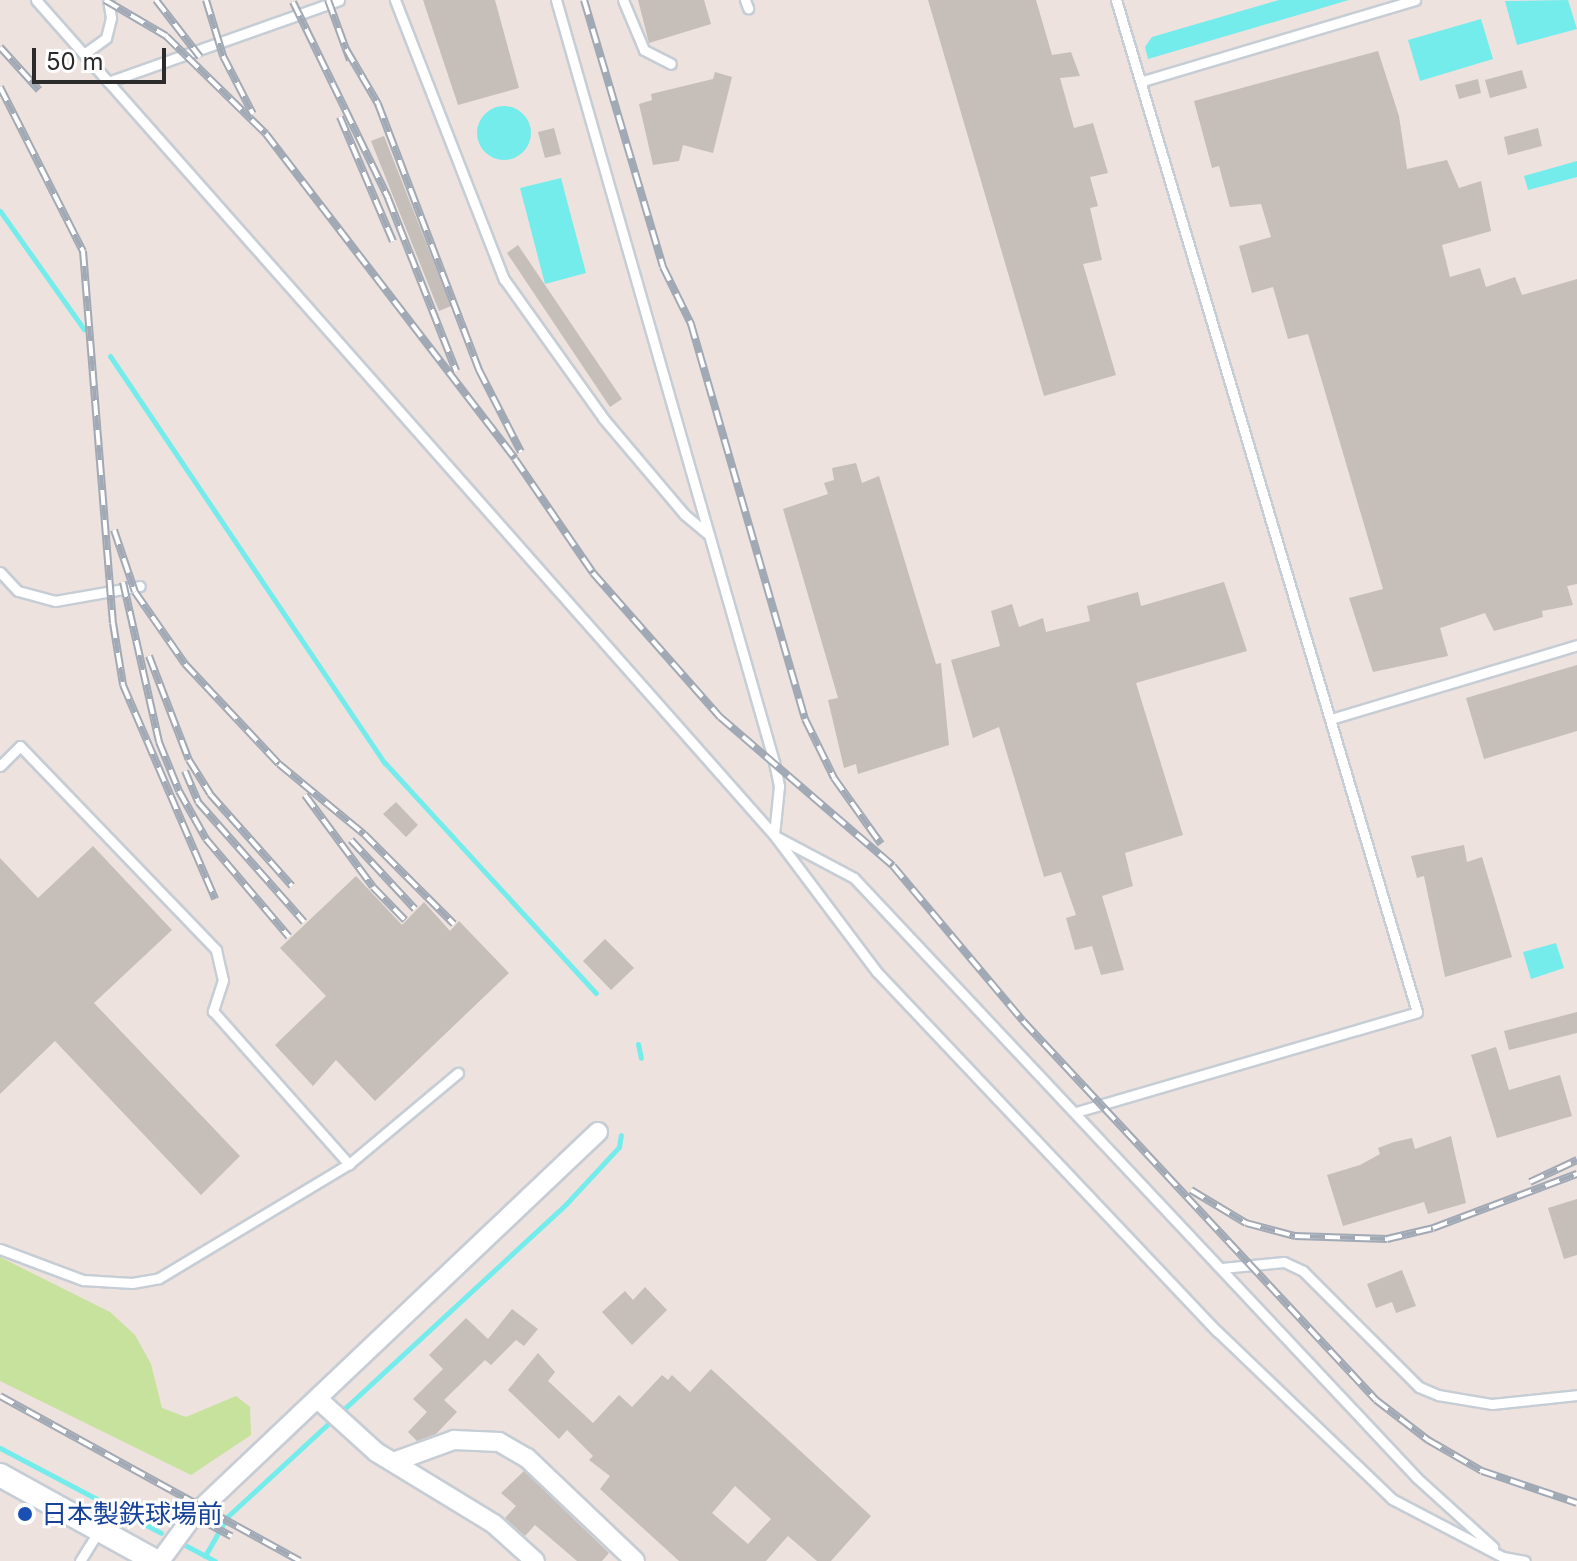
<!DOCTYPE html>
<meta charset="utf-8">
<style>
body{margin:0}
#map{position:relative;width:1577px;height:1561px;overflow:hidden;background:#ede2de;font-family:Inter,"Noto Sans JP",sans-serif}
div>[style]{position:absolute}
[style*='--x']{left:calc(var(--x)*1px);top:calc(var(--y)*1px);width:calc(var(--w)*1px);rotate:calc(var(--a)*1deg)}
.green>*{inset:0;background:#c6e29c}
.water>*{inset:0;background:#74ecec}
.round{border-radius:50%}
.stream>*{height:5px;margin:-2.5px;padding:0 2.5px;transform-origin:2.5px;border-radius:2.5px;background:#74ecec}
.building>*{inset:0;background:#c5beb9}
.roads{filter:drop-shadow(2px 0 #c6cdd5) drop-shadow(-2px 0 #c6cdd5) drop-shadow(0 2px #c6cdd5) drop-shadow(0 -2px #c6cdd5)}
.service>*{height:9px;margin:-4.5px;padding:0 4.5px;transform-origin:4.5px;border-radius:4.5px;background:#fff}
.minor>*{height:18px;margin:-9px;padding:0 9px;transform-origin:9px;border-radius:9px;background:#fff}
.tertiary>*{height:22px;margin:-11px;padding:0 11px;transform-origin:11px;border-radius:11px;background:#fff}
.rail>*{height:8px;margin-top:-4px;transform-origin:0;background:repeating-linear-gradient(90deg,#fff 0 15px,#a1a9b5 0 30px);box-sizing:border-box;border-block:2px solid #a1a9b5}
.dots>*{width:22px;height:22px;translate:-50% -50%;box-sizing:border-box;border:4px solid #fff;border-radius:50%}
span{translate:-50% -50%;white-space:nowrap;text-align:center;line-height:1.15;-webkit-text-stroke:6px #fff;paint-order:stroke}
.transit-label{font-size:26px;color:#164399}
.left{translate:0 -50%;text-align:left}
.scale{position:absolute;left:32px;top:48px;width:134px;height:36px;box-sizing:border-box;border:4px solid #2b2b2b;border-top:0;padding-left:10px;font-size:24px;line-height:28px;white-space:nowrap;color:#2b2b2b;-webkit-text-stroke:6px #fff;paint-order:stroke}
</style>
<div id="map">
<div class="green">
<div style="clip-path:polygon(0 1257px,110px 1312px,135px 1335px,151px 1364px,162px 1408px,186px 1417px,236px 1396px,250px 1407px,251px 1435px,191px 1475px,0 1381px)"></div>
</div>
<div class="water">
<div style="clip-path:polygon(1279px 0,1349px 0,1148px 59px,1145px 47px,1152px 37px)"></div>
<div style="clip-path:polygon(1568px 0,1577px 29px,1517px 45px,1505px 1px)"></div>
<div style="clip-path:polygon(1481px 19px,1493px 59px,1420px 81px,1408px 40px)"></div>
<div class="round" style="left:477px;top:106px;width:54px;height:54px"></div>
<div style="clip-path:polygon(1577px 161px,1577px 177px,1528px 190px,1524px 176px)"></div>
<div style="clip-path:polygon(561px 178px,586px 273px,545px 284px,520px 188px)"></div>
<div style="clip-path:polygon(1556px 943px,1564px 968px,1531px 979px,1523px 952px)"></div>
</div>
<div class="stream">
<div style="--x:0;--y:211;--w:145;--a:54.6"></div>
<div style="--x:110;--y:356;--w:491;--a:56"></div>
<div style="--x:385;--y:763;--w:312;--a:47.5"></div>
<div style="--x:638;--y:1044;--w:14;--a:78"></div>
<div style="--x:0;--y:1448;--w:182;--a:27.8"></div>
<div style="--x:183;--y:1544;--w:36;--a:28"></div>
<div style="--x:205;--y:1556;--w:45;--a:-60.6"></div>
<div style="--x:227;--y:1517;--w:461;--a:-42.7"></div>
<div style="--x:566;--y:1204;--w:78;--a:-47.1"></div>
<div style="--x:619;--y:1147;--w:12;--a:-81"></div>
</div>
<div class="building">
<div style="clip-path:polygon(423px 0,495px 0,519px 88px,458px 105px)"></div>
<div style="clip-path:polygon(638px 0,704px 0,711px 24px,649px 43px)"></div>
<div style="clip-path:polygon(928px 0,1036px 0,1052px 55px,1071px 52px,1080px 76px,1060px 78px,1074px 128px,1093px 123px,1108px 173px,1090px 177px,1098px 206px,1090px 208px,1102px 260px,1083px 264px,1116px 375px,1044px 396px)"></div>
<div style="clip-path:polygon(1378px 51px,1399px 116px,1407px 169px,1447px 160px,1459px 188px,1481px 181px,1491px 231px,1442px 245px,1450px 277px,1480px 268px,1486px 287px,1515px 277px,1522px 295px,1577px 279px,1577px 584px,1567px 586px,1573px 605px,1542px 611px,1543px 617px,1494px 631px,1485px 613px,1440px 628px,1448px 656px,1373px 672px,1349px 598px,1383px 589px,1308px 334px,1288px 339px,1273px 287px,1252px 293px,1239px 246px,1271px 237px,1261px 204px,1230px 207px,1219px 166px,1212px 168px,1194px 101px)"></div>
<div style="clip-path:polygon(1522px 70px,1527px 88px,1490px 98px,1485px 80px)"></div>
<div style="clip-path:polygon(715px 72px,732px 77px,713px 153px,683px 145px,679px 161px,653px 165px,639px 104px,652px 100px,651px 94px,713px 79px)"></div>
<div style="clip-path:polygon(1478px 79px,1481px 93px,1459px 99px,1455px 85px)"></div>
<div style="clip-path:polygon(554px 128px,561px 154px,545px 158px,538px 132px)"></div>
<div style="clip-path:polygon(1538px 128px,1542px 146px,1508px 155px,1504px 137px)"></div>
<div style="clip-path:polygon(384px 136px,451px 306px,439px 311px,371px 141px)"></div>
<div style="clip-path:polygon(518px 245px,622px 399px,610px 407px,507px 253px)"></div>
<div style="clip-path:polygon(856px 463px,862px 483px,879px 476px,936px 664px,941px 663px,949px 745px,858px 774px,856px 764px,844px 768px,828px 700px,838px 698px,783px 509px,828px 494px,824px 483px,834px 480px,832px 468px)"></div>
<div style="clip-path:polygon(1224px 582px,1247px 651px,1136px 683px,1183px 835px,1125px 853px,1133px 886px,1102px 896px,1124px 970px,1101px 975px,1092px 946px,1075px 950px,1066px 918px,1076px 915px,1061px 872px,1044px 877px,999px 727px,973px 738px,951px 660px,1000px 646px,991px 611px,1012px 604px,1019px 627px,1043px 618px,1046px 632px,1090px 621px,1087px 606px,1138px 592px,1141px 606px)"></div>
<div style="clip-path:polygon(1577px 665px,1577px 731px,1484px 759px,1466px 698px)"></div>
<div style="clip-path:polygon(396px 802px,418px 825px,406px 837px,383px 814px)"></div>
<div style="clip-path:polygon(1464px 845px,1467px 862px,1482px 857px,1512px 957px,1445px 977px,1424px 876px,1417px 878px,1411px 856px)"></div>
<div style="clip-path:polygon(93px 846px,172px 930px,94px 1003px,240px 1156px,201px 1195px,55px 1041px,0 1094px,0 858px,38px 898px)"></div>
<div style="clip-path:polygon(356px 876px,402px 925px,424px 902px,450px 931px,459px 921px,509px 973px,375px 1101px,336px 1060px,313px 1086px,275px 1045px,326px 996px,280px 948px)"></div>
<div style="clip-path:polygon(605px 939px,634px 968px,611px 990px,583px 961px)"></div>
<div style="clip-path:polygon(1577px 1012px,1577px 1033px,1509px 1050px,1504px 1031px)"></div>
<div style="clip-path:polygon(1496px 1047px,1509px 1090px,1560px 1075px,1572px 1116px,1497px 1138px,1471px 1055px)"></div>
<div style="clip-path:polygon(1451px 1136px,1466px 1203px,1428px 1214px,1424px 1202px,1343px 1226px,1327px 1175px,1360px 1165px,1380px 1154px,1378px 1148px,1394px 1142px,1412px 1138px,1415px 1149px)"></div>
<div style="clip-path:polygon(1577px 1199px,1577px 1255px,1564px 1259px,1548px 1208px)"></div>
<div style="clip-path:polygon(1402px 1270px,1416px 1306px,1396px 1313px,1392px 1302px,1376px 1308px,1367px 1284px)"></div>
<div style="clip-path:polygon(645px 1287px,667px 1310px,632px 1345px,602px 1312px,625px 1291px,633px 1300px)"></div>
<div style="clip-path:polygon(512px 1309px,538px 1329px,524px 1346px,516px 1340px,491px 1365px,485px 1360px,444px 1400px,457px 1412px,436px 1434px,417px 1441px,408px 1432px,427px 1412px,413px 1399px,443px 1369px,429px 1355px,466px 1318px,488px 1339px)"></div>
<div style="clip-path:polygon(evenodd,538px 1353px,555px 1372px,548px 1381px,593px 1423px,619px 1395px,632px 1407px,662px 1375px,668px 1380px,672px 1375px,690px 1392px,711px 1369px,871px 1516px,831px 1561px,817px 1561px,788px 1536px,766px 1561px,679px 1561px,600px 1489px,610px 1476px,589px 1460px,593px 1456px,567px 1430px,559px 1439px,508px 1390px,538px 1353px,735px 1486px,771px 1519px,748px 1544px,712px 1513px,735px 1486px)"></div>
<div style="clip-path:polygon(524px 1471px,609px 1553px,602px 1561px,577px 1561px,535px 1525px,525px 1536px,505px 1518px,516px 1506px,501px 1493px)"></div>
</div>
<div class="roads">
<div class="service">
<div style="--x:36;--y:0;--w:1114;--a:48.53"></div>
<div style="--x:774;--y:835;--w:171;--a:53.1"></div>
<div style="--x:877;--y:972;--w:494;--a:46.6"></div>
<div style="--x:1217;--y:1331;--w:243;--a:43.8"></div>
<div style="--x:1392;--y:1499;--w:125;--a:27.6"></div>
<div style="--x:1503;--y:1557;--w:22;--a:10"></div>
<div style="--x:395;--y:0;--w:300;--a:68.7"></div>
<div style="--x:504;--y:279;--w:171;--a:54.5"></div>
<div style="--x:603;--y:418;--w:126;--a:49.8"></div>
<div style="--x:684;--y:514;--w:33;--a:40"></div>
<div style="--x:556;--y:0;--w:793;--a:74.03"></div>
<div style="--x:774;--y:762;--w:25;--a:78"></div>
<div style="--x:779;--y:786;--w:49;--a:95.8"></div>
<div style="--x:623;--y:0;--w:54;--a:67.2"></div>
<div style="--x:644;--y:50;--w:30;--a:27"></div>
<div style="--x:745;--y:0;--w:9;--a:69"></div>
<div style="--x:84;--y:54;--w:27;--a:-36"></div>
<div style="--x:106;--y:38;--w:21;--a:-76"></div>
<div style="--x:111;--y:18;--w:18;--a:-99"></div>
<div style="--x:1143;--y:81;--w:284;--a:-16.6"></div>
<div style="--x:108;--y:82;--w:245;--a:-19.5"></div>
<div style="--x:0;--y:572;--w:26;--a:47"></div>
<div style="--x:18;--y:591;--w:38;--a:15"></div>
<div style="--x:55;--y:601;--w:86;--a:-10"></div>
<div style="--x:1331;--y:719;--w:257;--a:-16.7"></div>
<div style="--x:0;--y:766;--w:28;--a:-45"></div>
<div style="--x:20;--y:746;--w:283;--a:46.1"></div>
<div style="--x:216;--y:950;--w:31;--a:77"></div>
<div style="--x:223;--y:980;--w:33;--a:108"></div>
<div style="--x:213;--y:1011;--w:205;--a:48.4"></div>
<div style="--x:777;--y:837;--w:87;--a:28"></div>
<div style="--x:854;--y:878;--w:823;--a:46.82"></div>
<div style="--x:1417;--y:1478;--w:103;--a:42.2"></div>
<div style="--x:1076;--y:1112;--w:355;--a:-16.3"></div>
<div style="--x:1417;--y:1012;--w:1056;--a:-106.56"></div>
<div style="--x:0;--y:1249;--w:89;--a:20.5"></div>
<div style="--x:83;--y:1280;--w:49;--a:3.5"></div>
<div style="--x:132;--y:1283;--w:27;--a:-10"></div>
<div style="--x:159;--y:1278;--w:222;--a:-31"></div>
<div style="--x:349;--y:1164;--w:142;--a:-39.9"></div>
<div style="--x:1222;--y:1268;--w:62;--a:-5.5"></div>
<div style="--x:1284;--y:1262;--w:21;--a:25"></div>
<div style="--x:1303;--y:1271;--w:164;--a:45"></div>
<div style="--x:1419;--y:1387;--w:21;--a:23"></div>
<div style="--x:1438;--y:1395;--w:55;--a:9.5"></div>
<div style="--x:1492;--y:1404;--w:85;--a:-6"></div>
<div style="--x:80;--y:1561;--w:36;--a:-58"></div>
</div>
<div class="minor">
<div style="--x:320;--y:1401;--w:76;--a:42.3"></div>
<div style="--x:376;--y:1452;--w:138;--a:31.4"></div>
<div style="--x:494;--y:1524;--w:55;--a:42.1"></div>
<div style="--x:396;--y:1461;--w:62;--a:-19.9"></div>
<div style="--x:454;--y:1440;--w:45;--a:2.5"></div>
<div style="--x:499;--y:1442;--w:32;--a:30"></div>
<div style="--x:527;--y:1458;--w:149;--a:43.6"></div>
<div style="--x:160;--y:1561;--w:56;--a:-53.7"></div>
<div style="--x:193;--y:1516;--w:558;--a:-43.48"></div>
</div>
<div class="tertiary">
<div style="--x:0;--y:1475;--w:178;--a:28.9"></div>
</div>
</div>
<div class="rail">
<div style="--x:105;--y:0;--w:71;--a:30.5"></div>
<div style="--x:166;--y:36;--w:140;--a:44.4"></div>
<div style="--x:266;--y:134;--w:409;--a:52.5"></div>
<div style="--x:515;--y:459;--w:138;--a:55.6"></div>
<div style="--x:593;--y:573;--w:192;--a:48.6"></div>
<div style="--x:720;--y:717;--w:228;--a:40.7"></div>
<div style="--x:893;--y:866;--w:202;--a:50"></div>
<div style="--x:1023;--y:1021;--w:518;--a:47.03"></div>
<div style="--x:1376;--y:1400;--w:66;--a:37.6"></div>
<div style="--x:1428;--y:1440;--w:62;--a:29.9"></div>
<div style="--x:1482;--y:1471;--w:100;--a:18.6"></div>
<div style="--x:156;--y:0;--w:72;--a:52.3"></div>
<div style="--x:206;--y:0;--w:59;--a:73.1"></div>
<div style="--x:223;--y:56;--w:65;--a:62.7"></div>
<div style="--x:328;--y:0;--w:64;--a:69.9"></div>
<div style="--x:584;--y:0;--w:278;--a:73.5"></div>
<div style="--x:663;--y:267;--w:64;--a:63.8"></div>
<div style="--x:691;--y:324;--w:411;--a:73.9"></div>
<div style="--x:805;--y:719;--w:66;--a:63.8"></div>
<div style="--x:834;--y:778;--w:81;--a:54.5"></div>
<div style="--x:293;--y:2;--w:218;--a:64.1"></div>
<div style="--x:388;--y:198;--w:186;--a:68.5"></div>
<div style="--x:0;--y:47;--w:58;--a:47.8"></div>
<div style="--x:346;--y:49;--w:64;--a:59.8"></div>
<div style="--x:378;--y:104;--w:285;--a:69.2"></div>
<div style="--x:479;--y:370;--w:92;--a:62.9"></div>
<div style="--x:0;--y:87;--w:184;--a:63.2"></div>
<div style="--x:83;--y:251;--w:373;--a:85.4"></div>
<div style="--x:113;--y:623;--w:63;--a:80.8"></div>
<div style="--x:123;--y:685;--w:233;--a:66.7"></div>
<div style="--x:340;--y:117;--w:135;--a:66.9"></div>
<div style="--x:114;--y:530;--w:65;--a:71.3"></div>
<div style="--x:135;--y:592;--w:88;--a:55.2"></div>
<div style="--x:185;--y:664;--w:137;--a:46.8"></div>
<div style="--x:279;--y:764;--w:110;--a:39.5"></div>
<div style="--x:364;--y:834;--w:127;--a:45"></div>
<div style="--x:123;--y:582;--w:164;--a:77.3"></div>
<div style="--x:159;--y:742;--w:53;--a:67.8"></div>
<div style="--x:179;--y:791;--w:55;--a:60.6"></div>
<div style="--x:206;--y:839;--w:128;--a:49.7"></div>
<div style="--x:149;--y:656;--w:111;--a:69"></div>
<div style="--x:189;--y:760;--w:40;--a:58"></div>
<div style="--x:210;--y:794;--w:123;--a:48.3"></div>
<div style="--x:185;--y:771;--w:34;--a:67"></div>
<div style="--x:198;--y:802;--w:160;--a:48.5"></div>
<div style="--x:305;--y:795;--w:114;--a:53.5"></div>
<div style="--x:373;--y:887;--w:46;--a:45.9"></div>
<div style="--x:351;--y:840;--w:94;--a:47.2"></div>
<div style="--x:1530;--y:1182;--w:52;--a:-25.1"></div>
<div style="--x:1191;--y:1190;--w:64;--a:31"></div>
<div style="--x:1246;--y:1223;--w:51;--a:14.9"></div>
<div style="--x:1295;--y:1236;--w:92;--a:1.9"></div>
<div style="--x:1387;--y:1239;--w:47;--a:-13.4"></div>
<div style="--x:1433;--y:1228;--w:154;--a:-20.6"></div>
<div style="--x:0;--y:1396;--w:342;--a:28.8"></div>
<div style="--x:175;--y:1506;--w:64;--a:28.2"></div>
</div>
<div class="dots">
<div style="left:25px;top:1514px;background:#1a4fb4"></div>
</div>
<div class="transit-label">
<span class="left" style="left:41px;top:1514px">日本製鉄球場前</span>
</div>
<div class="scale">50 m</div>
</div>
